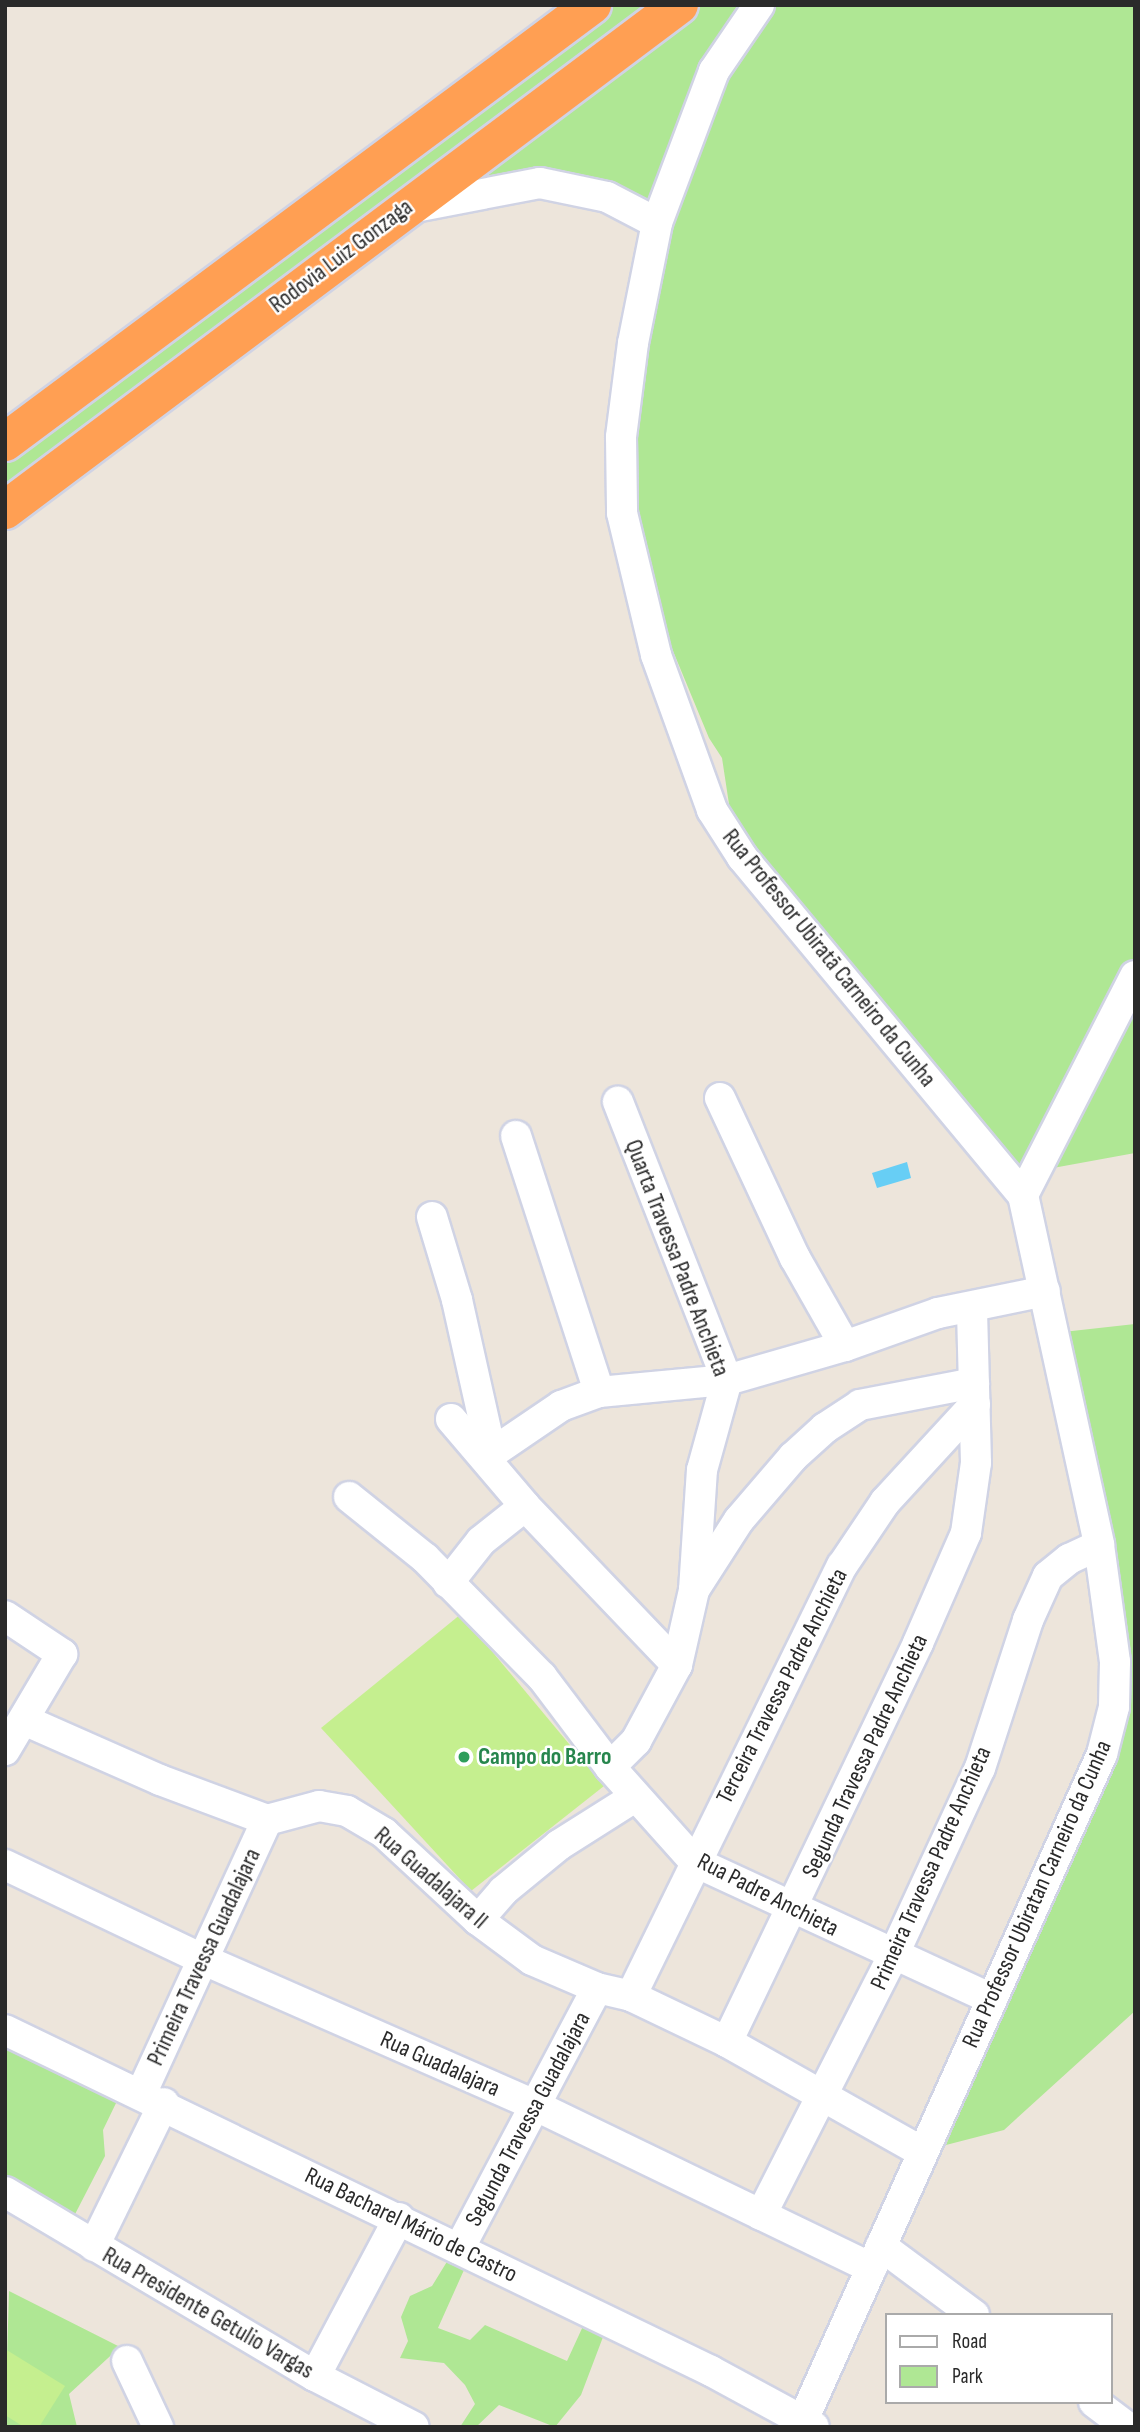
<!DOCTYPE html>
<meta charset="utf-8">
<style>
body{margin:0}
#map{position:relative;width:1140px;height:2432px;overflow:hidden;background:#ede5db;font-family:"Sofia Sans Condensed",sans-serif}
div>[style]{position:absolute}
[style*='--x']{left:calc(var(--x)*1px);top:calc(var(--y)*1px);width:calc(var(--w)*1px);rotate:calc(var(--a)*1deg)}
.green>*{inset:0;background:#afe794}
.pitch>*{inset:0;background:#c5ef8f}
.water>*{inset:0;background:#67cef5}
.roads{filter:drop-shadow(2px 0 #d0d3e4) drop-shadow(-2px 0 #d0d3e4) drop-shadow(0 2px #d0d3e4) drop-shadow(0 -2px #d0d3e4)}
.minor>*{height:30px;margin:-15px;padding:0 15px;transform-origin:15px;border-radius:15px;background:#fff}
.highway>*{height:38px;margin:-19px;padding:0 19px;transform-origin:19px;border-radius:19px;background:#ff9f53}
.dots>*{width:19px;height:19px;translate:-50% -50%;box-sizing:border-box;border:4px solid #fff;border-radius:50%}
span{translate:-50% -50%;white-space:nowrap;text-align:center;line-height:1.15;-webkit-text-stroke:5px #fff;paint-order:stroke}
.street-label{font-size:24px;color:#2a2a2a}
.leisure-label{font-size:24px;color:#27864d;font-weight:700}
.left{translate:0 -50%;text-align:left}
.frame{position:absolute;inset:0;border:7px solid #2a2a2a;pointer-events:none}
.legend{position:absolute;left:885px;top:2313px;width:228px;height:91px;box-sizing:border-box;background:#fff;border:2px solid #aaa;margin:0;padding:9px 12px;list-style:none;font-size:21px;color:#2a2a2a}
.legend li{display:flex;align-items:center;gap:14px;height:35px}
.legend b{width:35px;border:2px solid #aaa}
</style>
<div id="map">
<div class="green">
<div style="clip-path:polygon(610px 5px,653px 5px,5px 492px,5px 461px)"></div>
<div style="clip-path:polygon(693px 5px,753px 5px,649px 209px,592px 184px,441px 195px)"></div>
<div style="clip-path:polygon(777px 5px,1135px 5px,1135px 1153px,1042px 1170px,1022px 1168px,734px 837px,722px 758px,709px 738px,644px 581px,627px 459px,652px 280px,717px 99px,719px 74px,759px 35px)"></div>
<div style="clip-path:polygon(1135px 1324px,1135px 2011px,1004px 2130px,946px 2145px,1125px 1719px,1054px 1333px)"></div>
<div style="clip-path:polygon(10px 2046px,118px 2099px,103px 2130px,105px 2156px,72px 2220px,5px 2178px,5px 2048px)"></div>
<div style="clip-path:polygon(448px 2260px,468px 2261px,438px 2328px,470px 2340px,485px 2325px,567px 2361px,584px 2324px,603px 2337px,581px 2395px,555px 2427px,499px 2405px,476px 2427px,460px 2427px,475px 2404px,465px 2385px,444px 2363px,400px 2358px,408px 2341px,401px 2317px,410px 2296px,432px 2286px)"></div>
<div style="clip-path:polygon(9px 2291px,120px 2347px,69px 2394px,77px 2427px,5px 2427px)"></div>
</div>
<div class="pitch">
<div style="clip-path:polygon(461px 1614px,604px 1786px,471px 1891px,321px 1728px)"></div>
<div style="clip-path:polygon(5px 2349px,65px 2386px,39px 2427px,24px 2427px,5px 2415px)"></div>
</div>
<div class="water">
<div style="clip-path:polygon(907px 1162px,911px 1178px,877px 1188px,872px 1173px)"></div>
</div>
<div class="roads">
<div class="minor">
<div style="--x:759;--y:5;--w:80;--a:124.3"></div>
<div style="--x:714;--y:71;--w:162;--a:110.6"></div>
<div style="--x:657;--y:223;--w:122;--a:101.3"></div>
<div style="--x:633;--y:343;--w:95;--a:97.3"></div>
<div style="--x:621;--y:437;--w:76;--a:89.2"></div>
<div style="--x:622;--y:513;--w:146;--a:76.5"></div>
<div style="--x:656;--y:655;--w:165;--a:70.1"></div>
<div style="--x:712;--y:810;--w:56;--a:57.4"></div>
<div style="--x:742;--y:857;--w:440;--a:50.3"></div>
<div style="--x:1023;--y:1195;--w:358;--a:77.7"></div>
<div style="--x:1099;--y:1545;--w:118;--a:82.2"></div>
<div style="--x:1115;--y:1662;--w:45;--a:91.3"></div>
<div style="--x:1114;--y:1707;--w:49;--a:104.3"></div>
<div style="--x:1102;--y:1754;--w:738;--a:114.17"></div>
<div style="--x:415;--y:207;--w:127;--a:-10.9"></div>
<div style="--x:540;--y:183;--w:68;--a:11.8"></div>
<div style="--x:607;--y:197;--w:56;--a:27.5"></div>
<div style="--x:720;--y:1098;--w:177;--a:64.9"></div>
<div style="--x:795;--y:1258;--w:101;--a:60.4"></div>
<div style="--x:516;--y:1136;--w:269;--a:72"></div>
<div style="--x:1023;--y:1195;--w:246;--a:-62.9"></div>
<div style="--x:432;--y:1217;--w:87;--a:73.2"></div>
<div style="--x:457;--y:1300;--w:156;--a:77.4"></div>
<div style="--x:451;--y:1419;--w:114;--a:49.6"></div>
<div style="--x:525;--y:1506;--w:220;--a:46.3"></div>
<div style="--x:486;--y:1457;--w:91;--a:-34.2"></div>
<div style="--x:561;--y:1406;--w:40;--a:-20.2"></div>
<div style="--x:599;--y:1392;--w:129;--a:-5.4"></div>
<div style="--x:727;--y:1380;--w:123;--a:-16.1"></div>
<div style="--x:845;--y:1346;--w:99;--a:-19.5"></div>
<div style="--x:938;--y:1313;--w:109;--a:-11.6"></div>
<div style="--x:349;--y:1497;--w:97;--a:38.8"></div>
<div style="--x:425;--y:1558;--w:167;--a:45.5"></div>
<div style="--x:542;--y:1677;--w:113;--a:52.9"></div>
<div style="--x:610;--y:1767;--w:127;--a:48.2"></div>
<div style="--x:695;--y:1862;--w:327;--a:24.8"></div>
<div style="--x:448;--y:1583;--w:53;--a:-51.8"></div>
<div style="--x:481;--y:1541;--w:56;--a:-38.5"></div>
<div style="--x:694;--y:1590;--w:83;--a:-57.3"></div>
<div style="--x:739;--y:1520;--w:83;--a:-49.4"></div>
<div style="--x:793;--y:1457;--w:43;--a:-42.2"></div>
<div style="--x:825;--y:1428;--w:42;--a:-33.3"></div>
<div style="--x:860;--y:1405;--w:116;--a:-10.9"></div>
<div style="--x:5;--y:1616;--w:69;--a:33.7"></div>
<div style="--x:62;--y:1654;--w:112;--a:120.7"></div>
<div style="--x:24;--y:1720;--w:149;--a:23.8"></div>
<div style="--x:160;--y:1780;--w:114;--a:20.5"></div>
<div style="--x:267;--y:1820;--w:54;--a:-15.1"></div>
<div style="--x:319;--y:1806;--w:28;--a:10"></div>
<div style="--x:347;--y:1811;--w:43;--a:30.7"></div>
<div style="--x:384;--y:1833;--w:128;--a:42.8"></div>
<div style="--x:478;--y:1920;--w:67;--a:36.5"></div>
<div style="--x:532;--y:1960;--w:71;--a:23.3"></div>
<div style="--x:597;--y:1988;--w:35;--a:13"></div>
<div style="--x:631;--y:1996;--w:106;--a:25.6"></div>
<div style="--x:727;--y:2042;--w:224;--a:29.4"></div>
<div style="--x:610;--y:1767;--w:37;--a:-45"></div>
<div style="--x:636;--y:1741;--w:86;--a:-61.7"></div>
<div style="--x:677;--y:1665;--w:77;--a:-77.2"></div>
<div style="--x:694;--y:1590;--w:120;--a:-86.2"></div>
<div style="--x:702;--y:1470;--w:93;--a:-74.5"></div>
<div style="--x:727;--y:1380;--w:299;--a:-111.4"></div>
<div style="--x:5;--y:1865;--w:218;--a:25.5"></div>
<div style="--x:202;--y:1959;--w:360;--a:23.7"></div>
<div style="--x:532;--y:2104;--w:377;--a:25.8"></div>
<div style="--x:478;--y:1920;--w:38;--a:-49"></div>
<div style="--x:503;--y:1891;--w:72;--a:-39.4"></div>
<div style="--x:559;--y:1845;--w:90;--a:-32.3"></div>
<div style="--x:631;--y:1996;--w:479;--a:-63.9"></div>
<div style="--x:842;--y:1566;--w:77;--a:-56.1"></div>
<div style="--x:885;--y:1502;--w:133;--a:-47.4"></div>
<div style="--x:5;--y:2030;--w:784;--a:25.78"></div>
<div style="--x:711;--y:2371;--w:117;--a:28.5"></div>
<div style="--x:727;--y:2042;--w:442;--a:-64.4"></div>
<div style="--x:918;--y:1643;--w:120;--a:-66.4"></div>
<div style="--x:966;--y:1533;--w:71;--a:-81.9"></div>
<div style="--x:976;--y:1463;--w:156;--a:-91.5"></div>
<div style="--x:141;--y:2094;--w:302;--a:-65.3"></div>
<div style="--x:5;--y:2192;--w:360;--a:30.7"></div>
<div style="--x:315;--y:2376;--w:111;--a:27.3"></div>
<div style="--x:761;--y:2215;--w:291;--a:-63"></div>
<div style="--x:893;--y:1956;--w:207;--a:-65.2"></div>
<div style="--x:980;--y:1768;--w:156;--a:-72"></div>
<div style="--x:1028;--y:1620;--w:48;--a:-65.6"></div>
<div style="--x:1048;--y:1576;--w:27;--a:-39"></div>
<div style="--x:1069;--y:1559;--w:33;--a:-25"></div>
<div style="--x:94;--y:2246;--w:159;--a:-63.9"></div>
<div style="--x:881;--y:2246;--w:116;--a:36.6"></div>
<div style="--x:459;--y:2249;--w:295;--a:-62.1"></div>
<div style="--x:127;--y:2361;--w:73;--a:64.8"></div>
<div style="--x:315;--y:2376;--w:179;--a:-62"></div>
<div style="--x:1094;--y:2402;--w:41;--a:37.1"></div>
</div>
<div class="highway">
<div style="--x:5;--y:442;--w:732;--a:-36.67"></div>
<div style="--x:5;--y:510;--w:842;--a:-36.84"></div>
</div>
</div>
<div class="dots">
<div style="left:464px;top:1757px;background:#2e9e5b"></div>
</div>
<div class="street-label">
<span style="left:341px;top:256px;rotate:-37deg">Rodovia Luiz Gonzaga</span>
<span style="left:829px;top:958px;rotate:51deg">Rua Professor Ubiratã Carneiro da Cunha</span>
<span style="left:677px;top:1258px;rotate:69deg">Quarta Travessa Padre Anchieta</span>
<span style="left:782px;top:1686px;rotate:-63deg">Terceira Travessa Padre Anchieta</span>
<span style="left:865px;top:1756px;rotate:-65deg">Segunda Travessa Padre Anchieta</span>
<span style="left:931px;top:1868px;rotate:-66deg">Primeira Travessa Padre Anchieta</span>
<span style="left:431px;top:1878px;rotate:41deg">Rua Guadalajara II</span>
<span style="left:1037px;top:1894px;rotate:-66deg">Rua Professor Ubiratan Carneiro da Cunha</span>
<span style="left:768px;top:1895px;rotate:27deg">Rua Padre Anchieta</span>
<span style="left:204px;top:1957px;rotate:-65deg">Primeira Travessa Guadalajara</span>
<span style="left:440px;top:2064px;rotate:24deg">Rua Guadalajara</span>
<span style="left:528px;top:2119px;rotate:-62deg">Segunda Travessa Guadalajara</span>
<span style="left:411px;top:2225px;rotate:26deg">Rua Bacharel Mário de Castro</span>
<span style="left:208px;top:2313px;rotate:30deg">Rua Presidente Getulio Vargas</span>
</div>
<div class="leisure-label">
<span class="left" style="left:478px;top:1757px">Campo do Barro</span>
</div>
<div class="frame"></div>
<ul class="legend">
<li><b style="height:9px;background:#fff"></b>Road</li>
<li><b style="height:19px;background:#afe794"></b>Park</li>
</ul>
</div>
